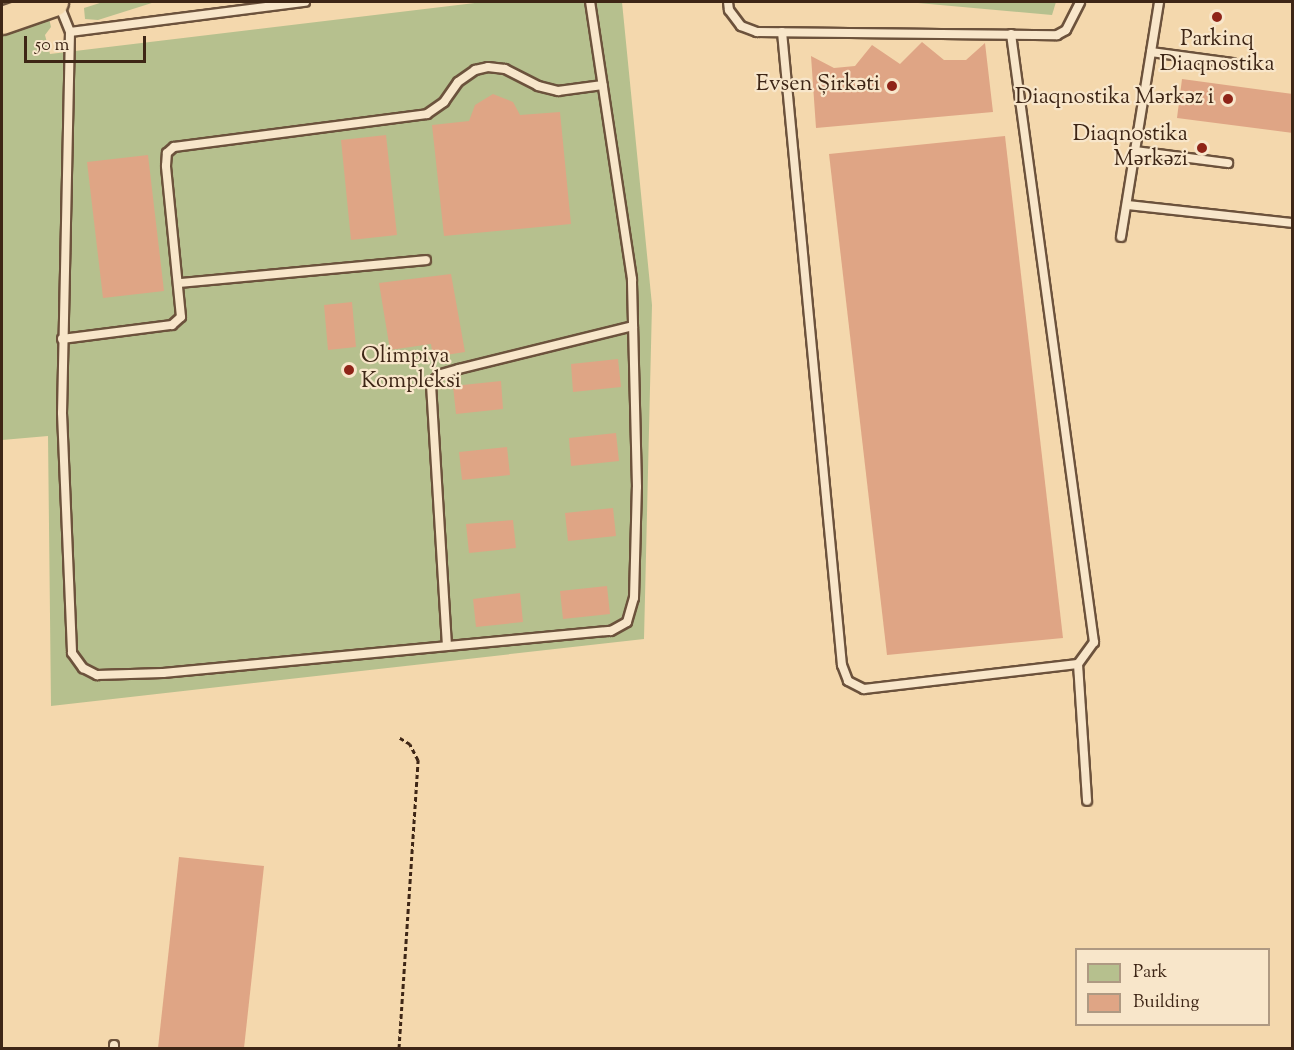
<!DOCTYPE html>
<html>
<head>
<meta charset="utf-8">
<style>
  body { margin:0 }
  #map { position:relative; width:1294px; height:1050px; overflow:hidden; background:#f4d8ad; font-family:"Sorts Mill Goudy",serif }
  div>[style] { position:absolute }
  .green>* { inset:0; background:#b6c08e }
  .building>* { inset:0; background:#dfa585 }
  .path>* { height:3px; margin-top:-1.5px; transform-origin:0; background:repeating-linear-gradient(90deg,#3e2616 0 4.5px,transparent 0 7.5px) }
  .roads { filter:drop-shadow(2px 0 #6c523c) drop-shadow(-2px 0 #6c523c) drop-shadow(0 2px #6c523c) drop-shadow(0 -2px #6c523c) }
  .service>* { height:8px; margin:-4px; padding:0 4px; transform-origin:4px; border-radius:4px; background:#f8e6ca }
  .trunk>* { height:27px; margin:-13.5px; padding:0 13.5px; transform-origin:13.5px; border-radius:13.5px; background:#f4d8ad }
  .dots>* { width:16px; height:16px; translate:-50% -50%; box-sizing:border-box; border:3px solid #f8e6ca; border-radius:50% }
  span { translate:-50% -50%; white-space:nowrap; text-align:center; line-height:1.15; -webkit-text-stroke:4.5px #f8e6ca; paint-order:stroke }
  .poi-label { font-size:22px; color:#3e2616 }
  .right { translate:-100% -50%; text-align:right }
  .left { translate:0 -50%; text-align:left }
  .frame { position:absolute; inset:0; border:3px solid #3e2616; pointer-events:none }
  .legend { position:absolute; left:1075px; top:948px; width:195px; height:78px; box-sizing:border-box; background:#f8e6ca; border:2px solid #ae9982; margin:0; padding:8px 10px; list-style:none; font-size:18px; color:#3e2616 }
  .legend li { display:flex; align-items:center; gap:12px; height:30px }
  .legend b { width:30px; border:2px solid #ae9982 }
  .scale { position:absolute; left:24px; top:36px; width:122px; height:27px; box-sizing:border-box; border:3px solid #3e2616; border-top:0; padding-left:8px; font-size:18px; line-height:21px; white-space:nowrap; color:#3e2616; -webkit-text-stroke:4px #f8e6ca; paint-order:stroke }
</style>
</head>
<body>
<div id="map">
  <div class="green">
    <div style="clip-path:polygon(103px 2px,155px 2px,98px 20px,85px 19px,84px 8px)"></div>
    <div style="clip-path:polygon(483px 2px,622px 2px,652px 305px,644px 639px,51px 706px,48px 436px,2px 440px,2px 35px,49px 18px,51px 27px,45px 35px,50px 54px)"></div>
    <div style="clip-path:polygon(907px 2px,1056px 2px,1052px 15px)"></div>
  </div>
  <div class="building">
    <div style="clip-path:polygon(922px 42px,944px 60px,966px 60px,985px 43px,993px 112px,816px 128px,811px 56px,834px 68px,855px 66px,872px 45px,900px 64px)"></div>
    <div style="clip-path:polygon(1182px 79px,1293px 94px,1293px 133px,1177px 118px)"></div>
    <div style="clip-path:polygon(493px 94px,513px 102px,520px 115px,560px 112px,571px 224px,444px 236px,432px 125px,469px 121px,475px 105px)"></div>
    <div style="clip-path:polygon(386px 135px,397px 235px,351px 240px,341px 140px)"></div>
    <div style="clip-path:polygon(1005px 136px,1063px 638px,887px 655px,829px 154px)"></div>
    <div style="clip-path:polygon(148px 155px,164px 291px,103px 298px,87px 162px)"></div>
    <div style="clip-path:polygon(451px 274px,465px 352px,433px 357px,431px 344px,390px 350px,379px 283px)"></div>
    <div style="clip-path:polygon(352px 302px,356px 347px,328px 350px,324px 305px)"></div>
    <div style="clip-path:polygon(618px 359px,621px 387px,573px 392px,571px 364px)"></div>
    <div style="clip-path:polygon(501px 381px,503px 409px,456px 414px,453px 386px)"></div>
    <div style="clip-path:polygon(616px 433px,619px 461px,571px 466px,569px 438px)"></div>
    <div style="clip-path:polygon(507px 447px,510px 475px,462px 480px,459px 452px)"></div>
    <div style="clip-path:polygon(613px 508px,616px 536px,568px 541px,565px 513px)"></div>
    <div style="clip-path:polygon(513px 520px,516px 548px,469px 553px,466px 524px)"></div>
    <div style="clip-path:polygon(607px 586px,610px 614px,563px 619px,560px 591px)"></div>
    <div style="clip-path:polygon(520px 593px,523px 622px,476px 627px,473px 599px)"></div>
    <div style="clip-path:polygon(179px 857px,264px 866px,244px 1048px,158px 1048px)"></div>
  </div>
  <div class="path">
    <div style="left:399px;top:1048px;width:289px;rotate:-86.2deg"></div>
    <div style="left:418px;top:760px;width:18px;rotate:-117deg"></div>
    <div style="left:410px;top:744px;width:12px;rotate:-149deg"></div>
  </div>
  <div class="roads">
    <div class="service">
      <div style="left:58px;top:2px;width:32px;rotate:68deg"></div>
      <div style="left:70px;top:32px;width:237px;rotate:-7.3deg"></div>
      <div style="left:728px;top:2px;width:8px;rotate:83deg"></div>
      <div style="left:729px;top:10px;width:20px;rotate:53deg"></div>
      <div style="left:741px;top:26px;width:17px;rotate:21deg"></div>
      <div style="left:757px;top:32px;width:300px;rotate:0.6deg"></div>
      <div style="left:1057px;top:35px;width:10px;rotate:-29deg"></div>
      <div style="left:1066px;top:30px;width:31px;rotate:-63deg"></div>
      <div style="left:70px;top:32px;width:381px;rotate:91.2deg"></div>
      <div style="left:62px;top:413px;width:240px;rotate:87.6deg"></div>
      <div style="left:72px;top:653px;width:19px;rotate:54deg"></div>
      <div style="left:83px;top:668px;width:16px;rotate:27deg"></div>
      <div style="left:97px;top:675px;width:66px;rotate:-1.7deg"></div>
      <div style="left:163px;top:673px;width:450px;rotate:-5.4deg"></div>
      <div style="left:611px;top:631px;width:18px;rotate:-29deg"></div>
      <div style="left:627px;top:622px;width:25px;rotate:-74deg"></div>
      <div style="left:634px;top:598px;width:111px;rotate:-88.5deg"></div>
      <div style="left:637px;top:487px;width:208px;rotate:-91.4deg"></div>
      <div style="left:632px;top:279px;width:280px;rotate:-98.6deg"></div>
      <div style="left:782px;top:32px;width:636px;rotate:84.59deg"></div>
      <div style="left:842px;top:665px;width:17px;rotate:69deg"></div>
      <div style="left:848px;top:681px;width:18px;rotate:27deg"></div>
      <div style="left:864px;top:689px;width:215px;rotate:-6.7deg"></div>
      <div style="left:1011px;top:34px;width:614px;rotate:82.23deg"></div>
      <div style="left:1094px;top:642px;width:27px;rotate:126deg"></div>
      <div style="left:1078px;top:664px;width:137px;rotate:86.2deg"></div>
      <div style="left:1151px;top:52px;width:82px;rotate:7.7deg"></div>
      <div style="left:1135px;top:151px;width:94px;rotate:7.4deg"></div>
      <div style="left:1127px;top:205px;width:166px;rotate:6.2deg"></div>
      <div style="left:1121px;top:237px;width:238px;rotate:-80.8deg"></div>
      <div style="left:180px;top:283px;width:247px;rotate:-5.3deg"></div>
      <div style="left:62px;top:339px;width:111px;rotate:-7.3deg"></div>
      <div style="left:172px;top:325px;width:12px;rotate:-42deg"></div>
      <div style="left:181px;top:317px;width:152px;rotate:-95.7deg"></div>
      <div style="left:166px;top:166px;width:13px;rotate:-86deg"></div>
      <div style="left:167px;top:153px;width:9px;rotate:-41deg"></div>
      <div style="left:174px;top:147px;width:255px;rotate:-7.4deg"></div>
      <div style="left:427px;top:114px;width:21px;rotate:-35deg"></div>
      <div style="left:444px;top:102px;width:24px;rotate:-55deg"></div>
      <div style="left:458px;top:82px;width:21px;rotate:-35deg"></div>
      <div style="left:475px;top:70px;width:13px;rotate:-13deg"></div>
      <div style="left:488px;top:67px;width:17px;rotate:7deg"></div>
      <div style="left:505px;top:69px;width:37px;rotate:27deg"></div>
      <div style="left:538px;top:86px;width:21px;rotate:14deg"></div>
      <div style="left:558px;top:91px;width:45px;rotate:-7.6deg"></div>
      <div style="left:447px;top:646px;width:263px;rotate:-93.5deg"></div>
      <div style="left:431px;top:383px;width:13px;rotate:-42deg"></div>
      <div style="left:441px;top:374px;width:19px;rotate:-16deg"></div>
      <div style="left:459px;top:369px;width:179px;rotate:-13.9deg"></div>
      <div style="left:114px;top:1048px;width:3px;rotate:-90deg"></div>
    </div>
    <div class="trunk">
      <div style="left:2px;top:20px;width:55px;rotate:-19.1deg"></div>
    </div>
  </div>
  <div class="dots">
    <div style="left:1217px;top:17px;background:#8f2418"></div>
    <div style="left:892px;top:86px;background:#8f2418"></div>
    <div style="left:1228px;top:99px;background:#8f2418"></div>
    <div style="left:1202px;top:148px;background:#8f2418"></div>
    <div style="left:349px;top:370px;background:#8f2418"></div>
  </div>
  <div class="poi-label">
    <span style="left:1217px;top:53px">Parkinq<br>Diaqnostika</span>
    <span class="right" style="left:880px;top:86px">Evsen Şirkəti</span>
    <span class="right" style="left:1214px;top:99px">Diaqnostika Mərkəz i</span>
    <span class="right" style="left:1188px;top:148px">Diaqnostika<br>Mərkəzi</span>
    <span class="left" style="left:361px;top:370px">Olimpiya<br>Kompleksi</span>
  </div>
  <div class="frame"></div>
  <ul class="legend">
  <li><b style="height:16px;background:#b6c08e"></b>Park</li>
  <li><b style="height:16px;background:#dfa585"></b>Building</li>
  </ul>
  <div class="scale">50 m</div>
</div>
</body>
</html>
